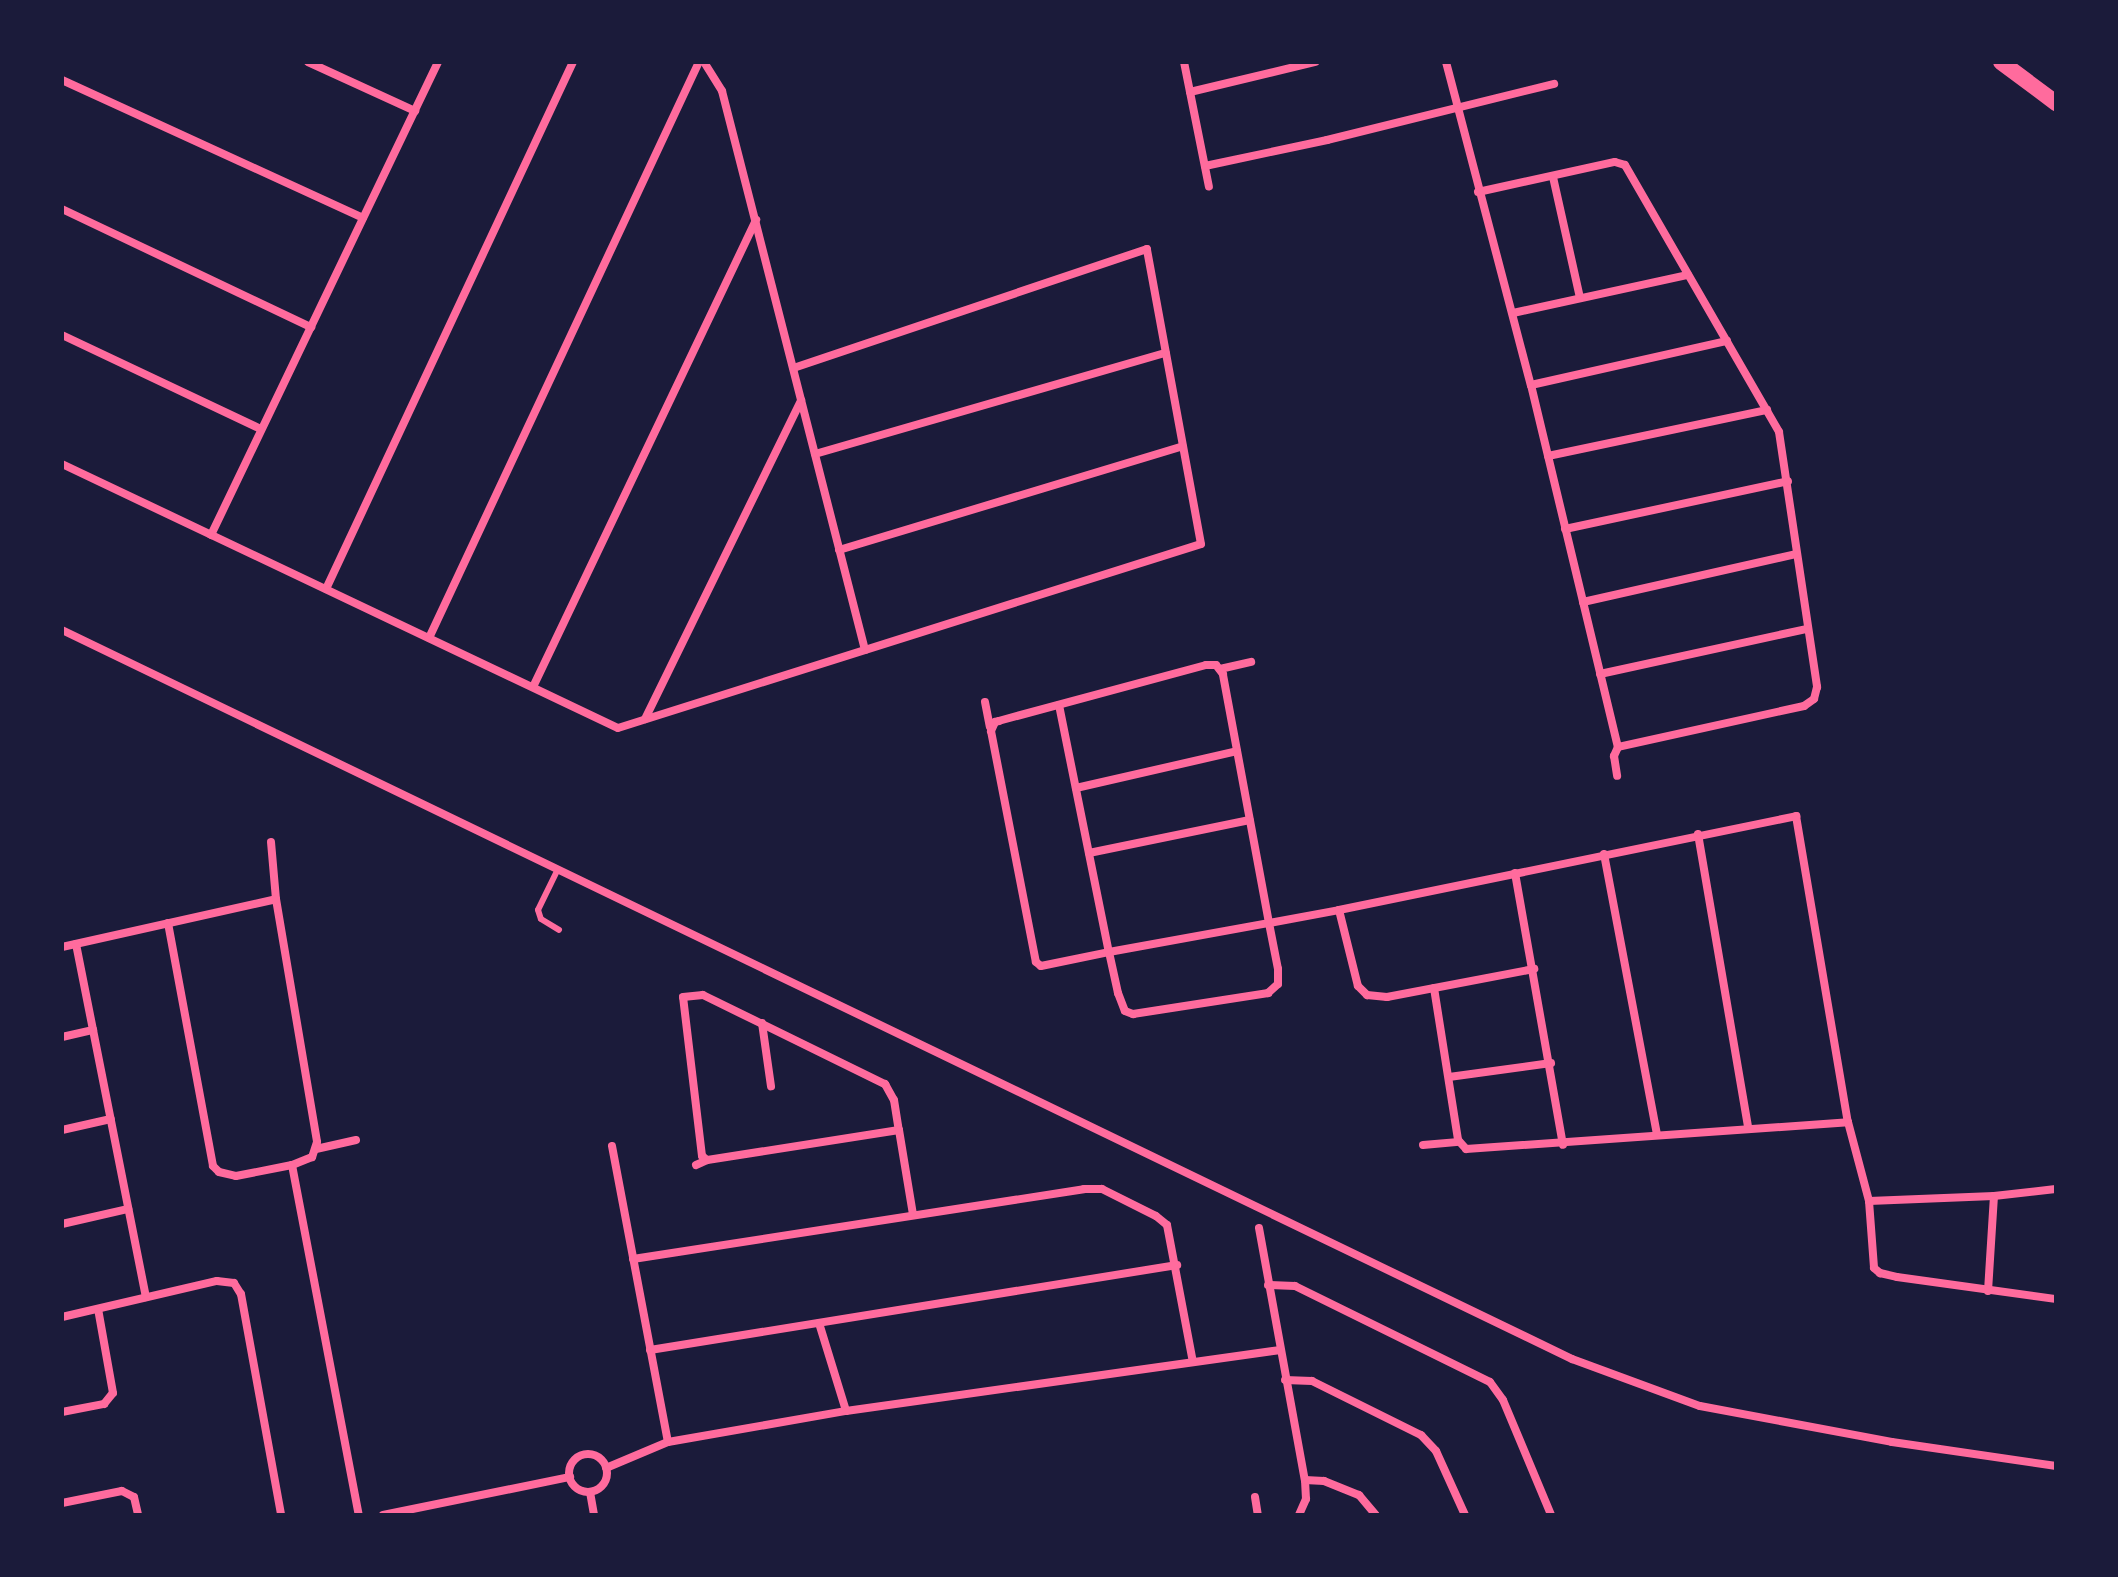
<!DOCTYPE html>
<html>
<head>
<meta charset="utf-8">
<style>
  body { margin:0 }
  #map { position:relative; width:2118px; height:1577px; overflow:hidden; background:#1b1b3a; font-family:"Sofia Sans Condensed",sans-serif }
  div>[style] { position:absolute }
  .service>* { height:6px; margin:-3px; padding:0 3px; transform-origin:3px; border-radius:3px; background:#ff6b9d }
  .minor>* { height:8px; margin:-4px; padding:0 4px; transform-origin:4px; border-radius:4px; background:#ff6b9d }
  .minor>.ring { margin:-4px; padding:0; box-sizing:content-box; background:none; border:8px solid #ff6b9d; border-radius:50% }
  .secondary>* { height:16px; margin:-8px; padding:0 8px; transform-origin:8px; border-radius:8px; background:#ff6b9d }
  span { translate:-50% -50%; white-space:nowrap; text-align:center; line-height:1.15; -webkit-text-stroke:6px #1b1b3a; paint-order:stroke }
  .frame { position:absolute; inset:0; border:64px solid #1b1b3a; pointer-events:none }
</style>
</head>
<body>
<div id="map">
  <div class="service">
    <div style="left:557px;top:871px;width:43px;rotate:116deg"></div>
    <div style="left:538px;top:910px;width:9px;rotate:72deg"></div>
    <div style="left:541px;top:919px;width:21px;rotate:31deg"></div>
  </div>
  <div class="minor">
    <div style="left:308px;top:62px;width:118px;rotate:24.6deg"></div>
    <div style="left:704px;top:62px;width:34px;rotate:58deg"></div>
    <div style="left:722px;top:91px;width:577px;rotate:75.65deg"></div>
    <div style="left:1184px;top:62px;width:127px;rotate:78.7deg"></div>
    <div style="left:1446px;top:62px;width:334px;rotate:75.3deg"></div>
    <div style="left:1531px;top:385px;width:372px;rotate:76.5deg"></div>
    <div style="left:1618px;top:747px;width:10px;rotate:114deg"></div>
    <div style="left:1614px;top:756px;width:20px;rotate:81deg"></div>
    <div style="left:62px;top:80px;width:331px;rotate:24.6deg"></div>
    <div style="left:1190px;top:92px;width:129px;rotate:-13.5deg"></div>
    <div style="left:1205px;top:166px;width:125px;rotate:-12deg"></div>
    <div style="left:1327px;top:140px;width:234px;rotate:-13.9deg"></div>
    <div style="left:1553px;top:177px;width:124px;rotate:77.4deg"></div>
    <div style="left:1478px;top:192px;width:140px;rotate:-12.4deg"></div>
    <div style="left:1615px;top:162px;width:10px;rotate:17deg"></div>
    <div style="left:1625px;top:165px;width:308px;rotate:60deg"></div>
    <div style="left:1779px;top:432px;width:258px;rotate:81.5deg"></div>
    <div style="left:1817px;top:687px;width:12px;rotate:104deg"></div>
    <div style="left:1814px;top:699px;width:12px;rotate:145deg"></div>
    <div style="left:1804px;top:706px;width:190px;rotate:167.6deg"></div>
    <div style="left:62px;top:209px;width:276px;rotate:25.4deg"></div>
    <div style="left:1513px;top:313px;width:179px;rotate:-12.3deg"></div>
    <div style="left:62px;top:335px;width:220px;rotate:25.3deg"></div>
    <div style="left:1531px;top:385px;width:201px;rotate:-12.7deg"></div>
    <div style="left:815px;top:454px;width:365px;rotate:-16.1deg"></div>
    <div style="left:1548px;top:456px;width:224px;rotate:-11.9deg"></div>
    <div style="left:62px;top:464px;width:615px;rotate:25.4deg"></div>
    <div style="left:618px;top:728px;width:611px;rotate:-17.52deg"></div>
    <div style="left:1201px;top:544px;width:300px;rotate:-100.4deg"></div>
    <div style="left:1147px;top:249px;width:373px;rotate:161.4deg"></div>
    <div style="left:1565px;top:529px;width:228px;rotate:-12.1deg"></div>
    <div style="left:211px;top:535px;width:525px;rotate:-64.36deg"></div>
    <div style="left:839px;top:550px;width:359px;rotate:-16.8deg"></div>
    <div style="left:326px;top:589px;width:582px;rotate:-64.89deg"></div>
    <div style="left:1583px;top:602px;width:218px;rotate:-12.7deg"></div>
    <div style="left:62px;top:630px;width:1677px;rotate:25.77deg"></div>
    <div style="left:1572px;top:1359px;width:136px;rotate:20.2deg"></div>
    <div style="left:1700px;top:1406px;width:195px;rotate:10.6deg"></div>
    <div style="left:1892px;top:1442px;width:166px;rotate:8.3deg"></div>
    <div style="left:429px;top:638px;width:636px;rotate:-64.89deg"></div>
    <div style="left:1220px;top:669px;width:32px;rotate:-13deg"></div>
    <div style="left:1600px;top:674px;width:212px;rotate:-12.3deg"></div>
    <div style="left:533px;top:687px;width:518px;rotate:-64.47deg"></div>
    <div style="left:985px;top:702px;width:25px;rotate:79deg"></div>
    <div style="left:1059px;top:705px;width:252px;rotate:78.6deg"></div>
    <div style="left:1109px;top:952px;width:42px;rotate:77.6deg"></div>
    <div style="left:1118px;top:993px;width:19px;rotate:69deg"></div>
    <div style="left:1125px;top:1011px;width:9px;rotate:21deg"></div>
    <div style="left:1133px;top:1014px;width:137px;rotate:-8.8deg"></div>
    <div style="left:1268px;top:993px;width:13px;rotate:-42deg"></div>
    <div style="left:1278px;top:984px;width:15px;rotate:-90deg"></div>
    <div style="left:1278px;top:969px;width:47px;rotate:-101.1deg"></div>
    <div style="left:1269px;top:923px;width:253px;rotate:-100.5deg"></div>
    <div style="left:1223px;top:674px;width:11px;rotate:-128deg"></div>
    <div style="left:1216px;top:665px;width:10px;rotate:180deg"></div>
    <div style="left:1206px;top:665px;width:214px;rotate:164.9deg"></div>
    <div style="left:999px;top:721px;width:4px;rotate:166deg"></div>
    <div style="left:995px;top:722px;width:10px;rotate:114deg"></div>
    <div style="left:991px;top:731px;width:235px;rotate:79deg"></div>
    <div style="left:1036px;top:962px;width:6px;rotate:39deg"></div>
    <div style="left:1041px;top:966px;width:69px;rotate:-11.6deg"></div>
    <div style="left:1109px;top:952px;width:163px;rotate:-10.3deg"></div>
    <div style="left:1269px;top:923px;width:71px;rotate:-10.5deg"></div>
    <div style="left:1339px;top:910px;width:467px;rotate:-11.6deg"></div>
    <div style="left:1796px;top:816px;width:310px;rotate:80.4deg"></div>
    <div style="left:1848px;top:1122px;width:82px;rotate:75.1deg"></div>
    <div style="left:1869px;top:1201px;width:67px;rotate:85.7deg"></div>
    <div style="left:1874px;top:1268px;width:8px;rotate:40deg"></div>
    <div style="left:1880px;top:1273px;width:17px;rotate:13deg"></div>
    <div style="left:1897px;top:1277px;width:161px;rotate:7.9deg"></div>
    <div style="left:645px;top:719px;width:355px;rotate:-63.9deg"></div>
    <div style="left:1076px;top:788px;width:165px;rotate:-12.9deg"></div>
    <div style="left:1698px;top:834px;width:297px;rotate:80.3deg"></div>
    <div style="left:271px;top:842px;width:57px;rotate:85deg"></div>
    <div style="left:276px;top:899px;width:246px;rotate:80.4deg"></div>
    <div style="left:317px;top:1142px;width:16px;rotate:108deg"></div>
    <div style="left:312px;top:1157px;width:22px;rotate:158deg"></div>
    <div style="left:1089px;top:853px;width:164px;rotate:-11.6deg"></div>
    <div style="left:1604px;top:854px;width:286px;rotate:79.3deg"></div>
    <div style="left:1515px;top:873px;width:276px;rotate:80deg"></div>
    <div style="left:1339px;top:910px;width:78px;rotate:76deg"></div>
    <div style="left:1358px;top:986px;width:13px;rotate:45deg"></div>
    <div style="left:1367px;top:995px;width:20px;rotate:6deg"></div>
    <div style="left:1387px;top:997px;width:150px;rotate:-10.8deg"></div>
    <div style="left:168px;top:923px;width:247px;rotate:79.5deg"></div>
    <div style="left:213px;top:1166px;width:8px;rotate:45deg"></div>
    <div style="left:219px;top:1172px;width:17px;rotate:13deg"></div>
    <div style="left:236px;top:1176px;width:57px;rotate:-11.1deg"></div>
    <div style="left:292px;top:1165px;width:356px;rotate:79.2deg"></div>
    <div style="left:76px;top:944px;width:360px;rotate:78.8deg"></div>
    <div style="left:62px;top:947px;width:219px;rotate:-12.6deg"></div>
    <div style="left:1434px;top:988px;width:154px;rotate:81deg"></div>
    <div style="left:1458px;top:1140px;width:12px;rotate:48deg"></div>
    <div style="left:1466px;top:1149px;width:383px;rotate:-4deg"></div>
    <div style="left:762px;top:1023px;width:64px;rotate:81.9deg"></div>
    <div style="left:62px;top:1037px;width:32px;rotate:-13deg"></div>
    <div style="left:1449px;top:1077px;width:103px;rotate:-7.8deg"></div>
    <div style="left:62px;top:1130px;width:50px;rotate:-12.7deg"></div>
    <div style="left:899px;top:1130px;width:194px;rotate:171.1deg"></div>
    <div style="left:707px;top:1160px;width:6px;rotate:-141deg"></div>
    <div style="left:702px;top:1156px;width:160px;rotate:-96.8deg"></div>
    <div style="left:683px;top:997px;width:20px;rotate:-6deg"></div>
    <div style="left:703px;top:995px;width:203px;rotate:26.1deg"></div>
    <div style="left:885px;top:1084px;width:18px;rotate:61deg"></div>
    <div style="left:894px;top:1100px;width:30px;rotate:81deg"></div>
    <div style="left:899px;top:1130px;width:86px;rotate:80.6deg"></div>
    <div style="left:1423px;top:1145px;width:36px;rotate:-5deg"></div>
    <div style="left:612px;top:1146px;width:301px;rotate:79.3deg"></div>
    <div style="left:316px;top:1149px;width:41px;rotate:-12.7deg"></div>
    <div style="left:696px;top:1165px;width:12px;rotate:-24deg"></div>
    <div style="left:1869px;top:1201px;width:125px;rotate:-2.3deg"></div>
    <div style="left:1994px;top:1196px;width:62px;rotate:-6.4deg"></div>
    <div style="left:62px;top:1224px;width:68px;rotate:-12.8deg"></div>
    <div style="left:1259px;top:1228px;width:256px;rotate:79.7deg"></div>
    <div style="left:1305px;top:1480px;width:19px;rotate:87deg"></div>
    <div style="left:1306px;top:1499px;width:17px;rotate:114deg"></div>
    <div style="left:633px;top:1259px;width:456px;rotate:-8.8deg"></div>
    <div style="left:1084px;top:1189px;width:18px"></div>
    <div style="left:1102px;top:1189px;width:60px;rotate:26.6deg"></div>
    <div style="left:1156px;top:1216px;width:14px;rotate:39deg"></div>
    <div style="left:1167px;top:1225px;width:139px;rotate:79.3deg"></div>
    <div style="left:1268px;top:1285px;width:27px;rotate:2deg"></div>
    <div style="left:1295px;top:1286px;width:217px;rotate:26.2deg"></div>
    <div style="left:1490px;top:1382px;width:22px;rotate:54deg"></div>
    <div style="left:1503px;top:1400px;width:125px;rotate:67.3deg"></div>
    <div style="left:1988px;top:1291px;width:95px;rotate:-86.4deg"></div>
    <div style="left:62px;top:1317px;width:159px;rotate:-13.1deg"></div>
    <div style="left:217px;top:1281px;width:17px;rotate:7deg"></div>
    <div style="left:234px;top:1283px;width:13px;rotate:58deg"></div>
    <div style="left:241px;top:1294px;width:225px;rotate:79.7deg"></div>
    <div style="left:819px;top:1323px;width:92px;rotate:72.9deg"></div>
    <div style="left:650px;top:1350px;width:534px;rotate:-9.16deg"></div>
    <div style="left:1285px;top:1380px;width:27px;rotate:2deg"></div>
    <div style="left:1312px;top:1381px;width:122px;rotate:26.4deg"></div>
    <div style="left:1421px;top:1435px;width:22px;rotate:47deg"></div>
    <div style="left:1436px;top:1451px;width:70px;rotate:65.6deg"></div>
    <div style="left:62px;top:1412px;width:43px;rotate:-10.8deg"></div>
    <div style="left:104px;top:1404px;width:14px;rotate:-51deg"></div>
    <div style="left:113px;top:1393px;width:85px;rotate:-100.1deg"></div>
    <div class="ring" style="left:569px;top:1454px;width:30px;height:30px"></div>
    <div style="left:606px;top:1468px;width:67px;rotate:-22.8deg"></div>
    <div style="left:668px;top:1442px;width:181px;rotate:-9.9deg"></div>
    <div style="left:846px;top:1411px;width:437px;rotate:-8deg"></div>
    <div style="left:1305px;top:1480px;width:19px;rotate:3deg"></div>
    <div style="left:1324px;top:1481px;width:38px;rotate:22deg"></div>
    <div style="left:1359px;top:1495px;width:26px;rotate:50deg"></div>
    <div style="left:590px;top:1492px;width:23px;rotate:80deg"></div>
    <div style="left:1255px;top:1497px;width:18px;rotate:81deg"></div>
    <div style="left:62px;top:1503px;width:61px;rotate:-11.3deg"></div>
    <div style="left:122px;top:1491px;width:13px;rotate:27deg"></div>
    <div style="left:134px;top:1497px;width:18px;rotate:77deg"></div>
    <div style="left:383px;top:1515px;width:191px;rotate:-11.5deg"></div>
  </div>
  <div class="secondary">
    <div style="left:2001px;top:62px;width:69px;rotate:36.7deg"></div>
  </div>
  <div class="frame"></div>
</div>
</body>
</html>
